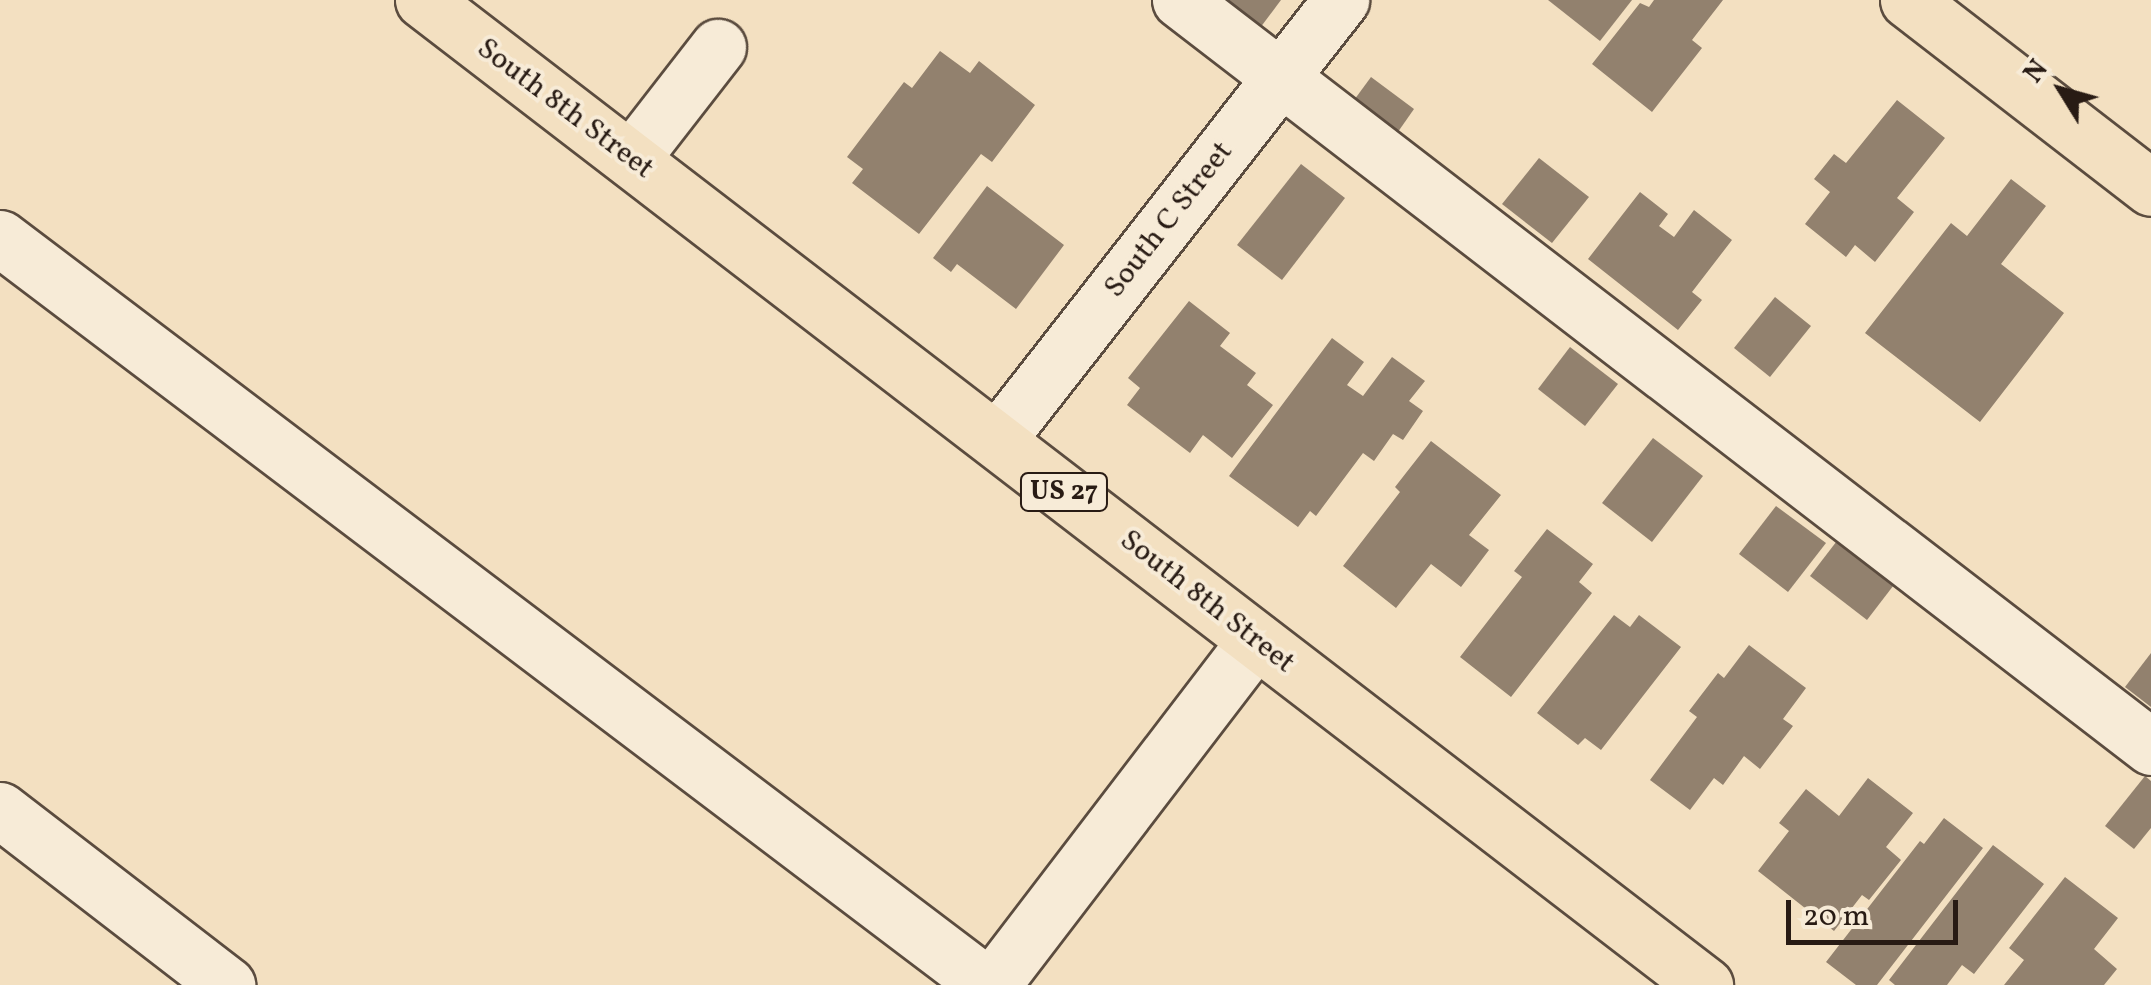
<!DOCTYPE html>
<html>
<head>
<meta charset="utf-8">
<style>
  body { margin:0 }
  #map { position:relative; width:2151px; height:985px; overflow:hidden; background:#f3e0c1; font-family:Vollkorn,serif }
  div>[style] { position:absolute }
  .building>* { inset:0; background:#92816e }
  .roads { filter:drop-shadow(2px 0 #5b4c3f) drop-shadow(-2px 0 #5b4c3f) drop-shadow(0 2px #5b4c3f) drop-shadow(0 -2px #5b4c3f) }
  .minor>* { height:55px; margin:-27.5px; padding:0 27.5px; transform-origin:27.5px; border-radius:27.5px; background:#f7ebd7 }
  .highway>* { height:55px; margin:-27.5px; padding:0 27.5px; transform-origin:27.5px; border-radius:27.5px; background:#f3e0c1 }
  span { translate:-50% -50%; white-space:nowrap; text-align:center; line-height:1.15; -webkit-text-stroke:8px #f7ebd7; paint-order:stroke }
  .shield-label span { padding:2px 8px; background:#f7ebd7; border:2px solid; border-radius:8px; -webkit-text-stroke-width:0 }
  .shield-label { font-size:28px; color:#281b14; font-weight:700 }
  .street-label { font-size:30px; color:#281b14 }
  .north { position:absolute; left:2011px; top:40px; width:100px; height:100px; -webkit-text-stroke:8px #f7ebd7; paint-order:stroke; rotate:307deg; font-size:28px; font-weight:700; line-height:40px; text-align:center; color:#281b14 }
  .north::after { content:''; display:block; margin:auto; width:35px; height:45px; background:#281b14; clip-path:polygon(50% 0,100% 100%,50% 72%,0 100%) }
  .scale { position:absolute; left:1786px; top:900px; width:172px; height:45px; box-sizing:border-box; border:5px solid #281b14; border-top:0; padding-left:12px; font-size:30px; line-height:35px; white-space:nowrap; color:#281b14; -webkit-text-stroke:8px #f7ebd7; paint-order:stroke }
</style>
</head>
<body>
<div id="map">
  <div class="building">
    <div style="clip-path:polygon(1207px 0,1281px 0,1254px 36px)"></div>
    <div style="clip-path:polygon(1548px 0,1632px 0,1600px 41px)"></div>
    <div style="clip-path:polygon(1654px 0,1723px 0,1692px 40px,1702px 48px,1652px 112px,1592px 64px,1640px 3px,1649px 7px)"></div>
    <div style="clip-path:polygon(940px 51px,970px 73px,979px 61px,1035px 105px,992px 162px,981px 154px,919px 234px,852px 183px,863px 169px,847px 157px,904px 82px,912px 88px)"></div>
    <div style="clip-path:polygon(1371px 77px,1414px 109px,1393px 139px,1349px 107px)"></div>
    <div style="clip-path:polygon(1897px 100px,1945px 138px,1897px 198px,1914px 212px,1875px 262px,1855px 245px,1846px 257px,1805px 224px,1830px 192px,1814px 179px,1834px 154px,1846px 163px)"></div>
    <div style="clip-path:polygon(1539px 158px,1589px 197px,1552px 243px,1502px 204px)"></div>
    <div style="clip-path:polygon(1301px 164px,1345px 198px,1282px 280px,1237px 245px)"></div>
    <div style="clip-path:polygon(2011px 179px,2046px 206px,2001px 264px,2064px 313px,1980px 422px,1865px 333px,1951px 223px,1967px 236px)"></div>
    <div style="clip-path:polygon(987px 186px,1064px 245px,1016px 309px,957px 264px,951px 272px,933px 258px)"></div>
    <div style="clip-path:polygon(1640px 192px,1668px 214px,1659px 226px,1674px 237px,1694px 210px,1732px 240px,1692px 292px,1702px 300px,1678px 330px,1588px 259px)"></div>
    <div style="clip-path:polygon(1775px 297px,1811px 326px,1770px 377px,1734px 348px)"></div>
    <div style="clip-path:polygon(1189px 301px,1230px 333px,1220px 346px,1256px 373px,1247px 385px,1273px 405px,1232px 458px,1203px 435px,1190px 453px,1127px 405px,1140px 388px,1128px 378px)"></div>
    <div style="clip-path:polygon(1332px 338px,1364px 362px,1347px 385px,1363px 396px,1392px 357px,1425px 381px,1409px 401px,1423px 411px,1403px 440px,1393px 434px,1374px 461px,1363px 453px,1316px 516px,1310px 511px,1298px 527px,1229px 476px)"></div>
    <div style="clip-path:polygon(1570px 347px,1618px 384px,1585px 426px,1538px 389px)"></div>
    <div style="clip-path:polygon(1653px 438px,1703px 476px,1652px 542px,1602px 503px)"></div>
    <div style="clip-path:polygon(1431px 441px,1501px 495px,1469px 535px,1489px 550px,1461px 587px,1431px 564px,1396px 608px,1343px 566px,1400px 492px,1395px 487px)"></div>
    <div style="clip-path:polygon(1776px 506px,1826px 543px,1788px 592px,1739px 554px)"></div>
    <div style="clip-path:polygon(1547px 529px,1593px 564px,1579px 582px,1592px 593px,1511px 697px,1460px 657px,1522px 577px,1514px 571px)"></div>
    <div style="clip-path:polygon(1843px 533px,1900px 577px,1867px 620px,1810px 576px)"></div>
    <div style="clip-path:polygon(1614px 615px,1630px 627px,1639px 615px,1681px 647px,1601px 750px,1585px 738px,1578px 745px,1537px 713px)"></div>
    <div style="clip-path:polygon(1749px 645px,1806px 688px,1783px 719px,1793px 726px,1760px 769px,1744px 756px,1723px 785px,1714px 778px,1690px 810px,1650px 780px,1697px 717px,1689px 711px,1718px 673px,1724px 678px)"></div>
    <div style="clip-path:polygon(2151px 653px,2151px 707px,2125px 687px)"></div>
    <div style="clip-path:polygon(2145px 776px,2151px 781px,2151px 828px,2134px 849px,2105px 826px)"></div>
    <div style="clip-path:polygon(1868px 778px,1913px 813px,1886px 847px,1901px 860px,1869px 900px,1862px 895px,1834px 931px,1758px 871px,1789px 831px,1779px 823px,1806px 789px,1839px 816px)"></div>
    <div style="clip-path:polygon(1944px 818px,1983px 848px,1877px 985px,1856px 985px,1826px 962px,1920px 841px,1924px 844px)"></div>
    <div style="clip-path:polygon(1993px 845px,2044px 884px,1974px 974px,1962px 965px,1947px 985px,1895px 985px,1889px 980px)"></div>
    <div style="clip-path:polygon(2065px 877px,2118px 918px,2094px 949px,2117px 969px,2104px 985px,2004px 985px,2024px 960px,2009px 948px)"></div>
  </div>
  <div class="roads">
    <div class="minor">
      <div style="left:1180px;top:0;width:1225px;rotate:37.57deg"></div>
      <div style="left:631px;top:159px;width:142px;rotate:-52.2deg"></div>
      <div style="left:0;top:238px;width:1238px;rotate:37.12deg"></div>
      <div style="left:997px;top:440px;width:559px;rotate:-51.98deg"></div>
      <div style="left:0;top:810px;width:287px;rotate:37.6deg"></div>
      <div style="left:992px;top:985px;width:434px;rotate:-52.6deg"></div>
    </div>
    <div class="highway">
      <div style="left:423px;top:0;width:1617px;rotate:37.54deg"></div>
      <div style="left:1908px;top:0;width:307px;rotate:37.7deg"></div>
    </div>
  </div>
  <div class="shield-label">
    <span style="left:1064px;top:492px">US 27</span>
  </div>
  <div class="street-label">
    <span style="left:565px;top:109px;rotate:37deg">South 8th Street</span>
    <span style="left:1169px;top:220px;rotate:-52deg">South C Street</span>
    <span style="left:1207px;top:602px;rotate:38deg">South 8th Street</span>
  </div>
  <div class="north">N</div>
  <div class="scale">20 m</div>
</div>
</body>
</html>
